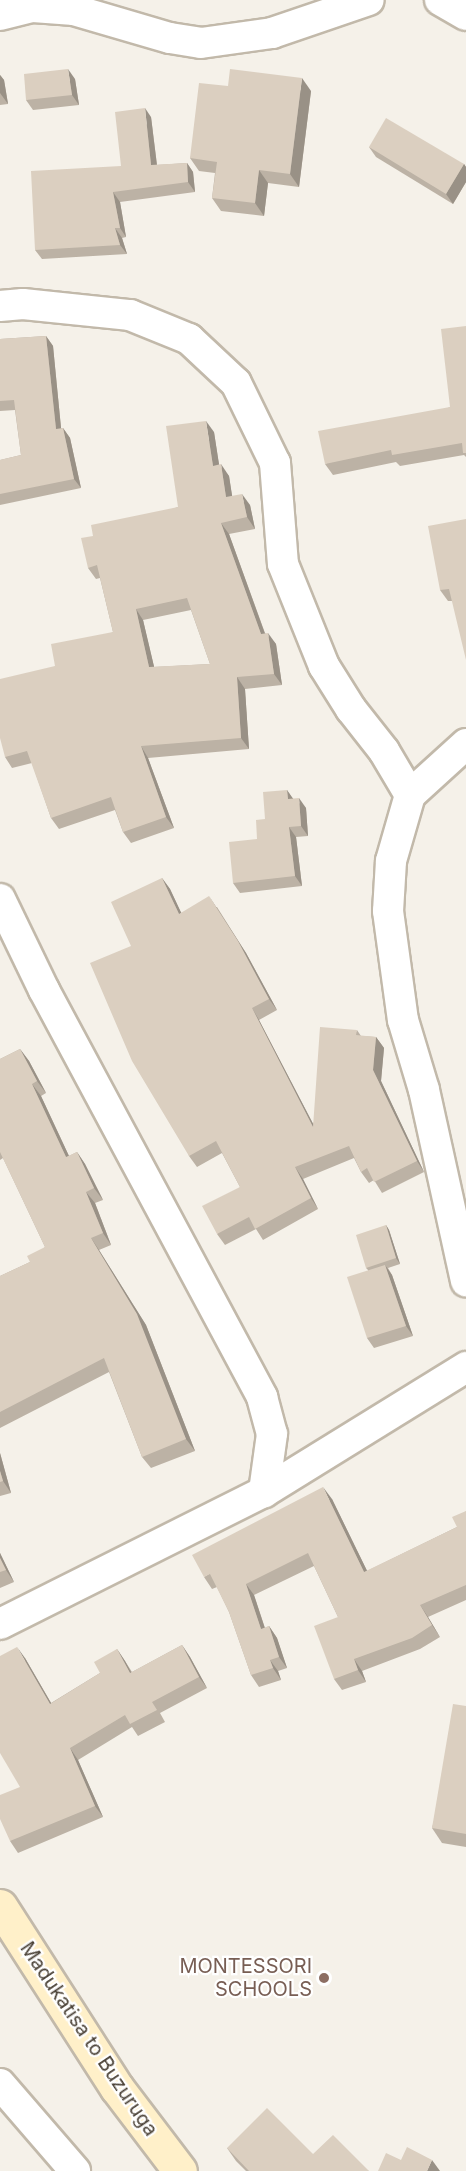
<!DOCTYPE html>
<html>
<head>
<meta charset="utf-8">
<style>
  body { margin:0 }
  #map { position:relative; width:466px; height:2171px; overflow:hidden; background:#f5f1e9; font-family:Inter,sans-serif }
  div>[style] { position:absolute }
  .roads { filter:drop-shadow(2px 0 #c2b9aa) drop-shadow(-2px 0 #c2b9aa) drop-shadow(0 2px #c2b9aa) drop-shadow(0 -2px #c2b9aa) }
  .minor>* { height:30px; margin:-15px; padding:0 15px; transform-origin:15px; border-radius:15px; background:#fff }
  .secondary>* { height:33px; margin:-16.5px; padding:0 16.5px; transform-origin:16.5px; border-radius:16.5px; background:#fff0c9 }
  .wall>* { inset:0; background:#bcb2a5 }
  .shaded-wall>* { inset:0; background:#999186 }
  .building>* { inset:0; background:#dbcfc0 }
  .dots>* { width:16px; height:16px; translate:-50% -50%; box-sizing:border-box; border:3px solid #fff; border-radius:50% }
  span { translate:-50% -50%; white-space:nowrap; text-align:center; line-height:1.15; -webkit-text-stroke:4.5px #fff; paint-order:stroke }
  .education-label { font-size:20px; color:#785e54 }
  .right { translate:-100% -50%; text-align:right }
  .street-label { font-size:20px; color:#4a4136 }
</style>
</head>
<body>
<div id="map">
  <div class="roads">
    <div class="minor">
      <div style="left:440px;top:0;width:30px;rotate:30deg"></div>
      <div style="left:0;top:15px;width:34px;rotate:-14deg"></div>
      <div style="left:33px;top:7px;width:41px;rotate:4.2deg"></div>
      <div style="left:74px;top:10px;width:100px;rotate:16.3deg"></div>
      <div style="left:170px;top:38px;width:31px;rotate:9deg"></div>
      <div style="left:201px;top:43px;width:72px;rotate:-8deg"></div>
      <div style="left:272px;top:33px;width:102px;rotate:-18.8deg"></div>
      <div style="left:0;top:306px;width:23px;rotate:-5deg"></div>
      <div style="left:23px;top:304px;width:108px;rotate:5.9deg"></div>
      <div style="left:130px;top:315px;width:64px;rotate:22.1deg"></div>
      <div style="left:189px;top:339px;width:64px;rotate:43.1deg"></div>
      <div style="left:236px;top:383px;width:89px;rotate:64deg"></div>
      <div style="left:275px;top:463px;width:101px;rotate:85.5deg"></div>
      <div style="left:283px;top:564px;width:110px;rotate:68.1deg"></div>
      <div style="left:324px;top:666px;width:51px;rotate:57.9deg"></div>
      <div style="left:351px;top:709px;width:53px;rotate:51.8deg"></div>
      <div style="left:384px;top:751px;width:51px;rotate:59.4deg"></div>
      <div style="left:466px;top:744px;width:76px;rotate:137.7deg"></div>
      <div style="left:410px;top:795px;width:69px;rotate:106.1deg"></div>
      <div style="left:391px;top:861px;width:50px;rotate:93.4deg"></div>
      <div style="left:388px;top:911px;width:110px;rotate:82.2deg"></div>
      <div style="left:403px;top:1020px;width:73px;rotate:73.3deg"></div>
      <div style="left:424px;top:1090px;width:196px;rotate:77.6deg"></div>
      <div style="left:0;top:899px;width:101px;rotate:64.2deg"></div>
      <div style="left:44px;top:990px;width:462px;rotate:61.8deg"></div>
      <div style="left:262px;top:1397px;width:38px;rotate:75deg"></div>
      <div style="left:272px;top:1434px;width:59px;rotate:97.9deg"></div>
      <div style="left:0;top:1624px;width:295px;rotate:-26.6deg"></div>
      <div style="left:264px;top:1492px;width:238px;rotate:-31.7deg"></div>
      <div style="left:0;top:2084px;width:115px;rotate:49.2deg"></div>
    </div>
    <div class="secondary">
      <div style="left:0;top:1906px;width:216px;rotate:57.3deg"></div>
      <div style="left:117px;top:2088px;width:104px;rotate:52.8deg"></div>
    </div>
  </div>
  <div class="wall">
    <div style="clip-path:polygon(0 75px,4px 80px,8px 104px,0 105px)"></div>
    <div style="clip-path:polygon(75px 79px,79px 105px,33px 110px,26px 100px)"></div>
    <div style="clip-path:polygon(228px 86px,311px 91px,299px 187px,268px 183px,264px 216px,221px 211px,212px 198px,215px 173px,199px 171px,190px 158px)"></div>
    <div style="clip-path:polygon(151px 117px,157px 165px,187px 163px,193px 172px,195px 192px,120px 202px,126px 237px,122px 238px,127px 254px,42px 259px,35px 250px,121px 166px)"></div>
    <div style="clip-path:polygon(369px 147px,464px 164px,466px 167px,466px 182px,453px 204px,376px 157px)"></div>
    <div style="clip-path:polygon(466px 326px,466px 457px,464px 455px,400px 466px,396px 462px,333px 475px,325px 464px,450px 407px)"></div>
    <div style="clip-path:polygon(46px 336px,53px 346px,61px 428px,63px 428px,70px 438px,81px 488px,0 505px,0 460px,21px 455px,15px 410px,0 411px,0 339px)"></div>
    <div style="clip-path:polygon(evenodd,214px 432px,219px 465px,229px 476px,232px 496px,250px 505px,255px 529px,229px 534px,265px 633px,276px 644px,282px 685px,245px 689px,249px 749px,148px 758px,174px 828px,131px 843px,123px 832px,115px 810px,59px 829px,51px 818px,32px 763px,12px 768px,5px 757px,55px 666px,113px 632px,100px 578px,96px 579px,88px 568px,93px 536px,178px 507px,214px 432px,191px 610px,210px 664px,154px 667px,143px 620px,191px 610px)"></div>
    <div style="clip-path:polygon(466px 519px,452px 601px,448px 601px,440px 590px)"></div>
    <div style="clip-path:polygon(287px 790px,292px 798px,306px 808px,308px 836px,296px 837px,302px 886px,240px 893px,233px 883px,257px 839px,265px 819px)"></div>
    <div style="clip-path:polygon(162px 878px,170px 889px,181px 913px,217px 907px,246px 953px,277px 1010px,259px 1020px,313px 1124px,357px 1030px,361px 1036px,376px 1037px,384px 1048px,381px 1081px,424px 1172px,382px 1193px,374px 1180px,369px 1183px,361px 1172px,354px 1158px,303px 1179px,318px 1209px,263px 1240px,256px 1229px,225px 1245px,217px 1234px,240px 1187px,222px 1153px,197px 1167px,189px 1156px,131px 946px)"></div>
    <div style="clip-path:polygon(20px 1049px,29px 1061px,46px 1093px,41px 1096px,69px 1156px,77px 1152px,85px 1164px,103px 1200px,95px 1203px,111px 1245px,99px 1250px,146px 1325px,195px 1451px,151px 1468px,142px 1457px,109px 1372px,0 1428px,0 1276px,30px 1262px,45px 1247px,3px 1158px,0 1160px,0 1059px)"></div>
    <div style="clip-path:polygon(386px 1225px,389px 1230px,400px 1264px,388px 1268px,392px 1275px,413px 1336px,374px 1348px,367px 1338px,368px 1270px,366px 1268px)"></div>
    <div style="clip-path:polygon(0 1453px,11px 1493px,0 1496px)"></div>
    <div style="clip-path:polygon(332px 1499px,367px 1571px,457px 1527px,466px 1511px,466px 1600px,428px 1617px,440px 1637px,420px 1649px,362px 1671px,366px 1682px,342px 1690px,334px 1679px,338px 1617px,314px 1566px,254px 1595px,265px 1628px,269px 1626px,277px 1638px,287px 1668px,278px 1671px,281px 1680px,259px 1687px,251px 1675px,229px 1612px,217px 1587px,212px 1589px,204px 1577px)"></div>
    <div style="clip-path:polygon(0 1553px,14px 1582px,0 1588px)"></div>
    <div style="clip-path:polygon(182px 1645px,190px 1657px,207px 1688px,160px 1713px,165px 1722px,138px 1736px,132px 1727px,78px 1760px,103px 1817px,18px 1853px,10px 1841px,20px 1787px,25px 1658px,51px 1703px,100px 1673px,117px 1649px,125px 1661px,132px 1672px)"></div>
    <div style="clip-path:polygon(466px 1706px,466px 1847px,442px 1843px,432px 1828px)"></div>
    <div style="clip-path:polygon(227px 2148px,313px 2154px,369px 2171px,246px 2171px,236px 2161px)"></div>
  </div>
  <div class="shaded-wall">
    <div style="clip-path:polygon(68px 69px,75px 79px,79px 105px,72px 95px)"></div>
    <div style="clip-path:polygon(0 75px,4px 80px,8px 104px,0 93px)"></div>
    <div style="clip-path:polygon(302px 78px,311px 91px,299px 187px,290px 174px)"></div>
    <div style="clip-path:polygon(145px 108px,151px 117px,158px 174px,151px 165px)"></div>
    <div style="clip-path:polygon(187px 163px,193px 172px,195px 192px,188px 182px)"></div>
    <div style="clip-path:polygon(464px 164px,466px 167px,466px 182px,453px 204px,446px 194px)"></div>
    <div style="clip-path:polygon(259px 170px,268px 183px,264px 216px,255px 203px)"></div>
    <div style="clip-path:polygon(113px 192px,120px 202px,126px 237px,120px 228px)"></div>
    <div style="clip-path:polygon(115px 228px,122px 238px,127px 254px,120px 245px)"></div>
    <div style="clip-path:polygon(46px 336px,53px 346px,62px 438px,56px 429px)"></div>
    <div style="clip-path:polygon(206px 421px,214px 432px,221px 477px,213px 466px)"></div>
    <div style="clip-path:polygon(63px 428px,70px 438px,81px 488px,74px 479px)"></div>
    <div style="clip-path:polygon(221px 464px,229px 476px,234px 508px,226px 497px)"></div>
    <div style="clip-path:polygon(242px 494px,250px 505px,255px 529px,247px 517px)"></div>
    <div style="clip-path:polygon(221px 523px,229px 534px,269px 645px,261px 634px)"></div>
    <div style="clip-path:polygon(136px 609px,143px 620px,157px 679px,149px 667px)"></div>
    <div style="clip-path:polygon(268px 633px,276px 644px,282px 685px,274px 674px)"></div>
    <div style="clip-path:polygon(237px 677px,245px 689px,249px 749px,241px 738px)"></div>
    <div style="clip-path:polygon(141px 746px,148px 758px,174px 828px,166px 817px)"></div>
    <div style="clip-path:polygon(287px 790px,294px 800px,288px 799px)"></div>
    <div style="clip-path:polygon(299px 798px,306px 808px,308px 836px,301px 826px)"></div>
    <div style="clip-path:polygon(289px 827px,296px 837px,302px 886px,295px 876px)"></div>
    <div style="clip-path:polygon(162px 878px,170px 889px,187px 925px,179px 914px)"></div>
    <div style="clip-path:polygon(209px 896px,246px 953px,277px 1010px,269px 999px)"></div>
    <div style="clip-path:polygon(252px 1008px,259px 1020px,321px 1139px,313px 1127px)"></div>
    <div style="clip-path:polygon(376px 1037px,384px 1048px,381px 1081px,424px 1172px,417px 1161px,373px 1070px)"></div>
    <div style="clip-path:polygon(20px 1049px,29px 1061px,46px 1093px,37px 1081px)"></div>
    <div style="clip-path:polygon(32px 1084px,41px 1096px,75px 1169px,66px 1157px)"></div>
    <div style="clip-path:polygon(77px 1152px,85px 1164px,103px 1200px,94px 1188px)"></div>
    <div style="clip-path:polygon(295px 1167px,303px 1179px,318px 1209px,311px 1198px)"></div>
    <div style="clip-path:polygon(86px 1192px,95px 1203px,111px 1245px,103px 1233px)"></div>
    <div style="clip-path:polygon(386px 1225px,389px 1230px,400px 1264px,396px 1258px)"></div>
    <div style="clip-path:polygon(91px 1238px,99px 1250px,146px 1325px,195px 1451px,186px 1439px)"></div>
    <div style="clip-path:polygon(385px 1265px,392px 1275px,413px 1336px,406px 1326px)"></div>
    <div style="clip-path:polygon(0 1453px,11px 1493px,3px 1481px,0 1471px)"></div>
    <div style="clip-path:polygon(323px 1487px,332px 1499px,373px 1583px,364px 1572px)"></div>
    <div style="clip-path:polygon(0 1553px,14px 1582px,6px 1570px,0 1558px)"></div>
    <div style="clip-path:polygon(246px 1584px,254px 1595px,269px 1641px,261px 1629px)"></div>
    <div style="clip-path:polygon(420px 1605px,428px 1617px,440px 1637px,432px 1625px)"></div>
    <div style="clip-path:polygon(269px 1626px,277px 1638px,287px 1668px,279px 1657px)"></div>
    <div style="clip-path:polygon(182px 1645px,190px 1657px,207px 1688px,199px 1677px)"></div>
    <div style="clip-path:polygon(17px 1647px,25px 1658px,58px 1715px,50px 1704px)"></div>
    <div style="clip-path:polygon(117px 1649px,125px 1661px,138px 1685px,130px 1673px)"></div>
    <div style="clip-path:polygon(354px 1659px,362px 1671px,366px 1682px,358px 1670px)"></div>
    <div style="clip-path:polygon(270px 1660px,278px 1671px,281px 1680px,273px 1668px)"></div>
    <div style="clip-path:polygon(70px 1748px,78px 1760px,103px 1817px,95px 1806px)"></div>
    <div style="clip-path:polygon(432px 2160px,440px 2171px,427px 2171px)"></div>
  </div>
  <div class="building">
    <div style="clip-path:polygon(68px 69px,72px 95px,26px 100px,24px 74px)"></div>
    <div style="clip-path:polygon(230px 69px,302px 78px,290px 174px,259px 170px,255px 203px,212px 198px,217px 162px,190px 158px,199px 83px,228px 86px)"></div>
    <div style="clip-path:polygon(145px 108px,151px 165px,187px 163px,188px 182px,113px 192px,120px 228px,115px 228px,120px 245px,35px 250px,31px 171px,121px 166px,115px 112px)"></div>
    <div style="clip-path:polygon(386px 118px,464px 164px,446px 194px,369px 147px)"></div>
    <div style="clip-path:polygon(466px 326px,466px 453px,463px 453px,462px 443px,392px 455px,391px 450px,325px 464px,318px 431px,450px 407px,441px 329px)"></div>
    <div style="clip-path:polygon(46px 336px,56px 429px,63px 428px,74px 479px,0 494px,0 460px,21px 455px,14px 400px,0 401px,0 339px)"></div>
    <div style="clip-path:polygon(evenodd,206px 421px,213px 466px,221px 464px,226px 497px,242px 494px,247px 517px,221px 523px,261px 634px,268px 633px,274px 674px,237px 677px,241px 738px,141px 746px,166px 817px,123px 832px,111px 797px,51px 818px,27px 751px,5px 757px,0 738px,0 679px,55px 666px,51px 644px,113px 632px,97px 565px,88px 568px,81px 538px,93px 536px,91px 525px,178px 507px,166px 426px,206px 421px,187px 598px,210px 664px,149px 667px,136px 609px,187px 598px)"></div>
    <div style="clip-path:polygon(466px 519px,466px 660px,449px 589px,440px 590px,428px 526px)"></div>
    <div style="clip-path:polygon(287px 790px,288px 799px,299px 798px,301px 826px,289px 827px,295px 876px,233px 883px,229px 842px,257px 839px,256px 820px,265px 819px,263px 792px)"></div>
    <div style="clip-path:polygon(162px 878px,179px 914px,209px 896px,238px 941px,269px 999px,252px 1008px,313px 1127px,320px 1027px,357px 1030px,356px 1035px,376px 1037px,373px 1070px,417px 1161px,374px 1182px,367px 1168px,361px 1172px,349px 1146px,295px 1167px,311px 1198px,255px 1229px,249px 1217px,217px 1234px,202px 1206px,240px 1187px,216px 1141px,189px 1156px,132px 1061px,90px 963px,131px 946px,111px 902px)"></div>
    <div style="clip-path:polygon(20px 1049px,37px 1081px,32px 1084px,66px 1157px,77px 1152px,94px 1188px,86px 1192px,103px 1233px,91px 1238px,137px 1314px,186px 1439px,142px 1457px,104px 1358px,0 1412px,0 1276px,30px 1262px,27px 1256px,45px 1247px,0 1152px,0 1059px)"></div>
    <div style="clip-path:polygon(386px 1225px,396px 1258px,366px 1268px,356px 1235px)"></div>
    <div style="clip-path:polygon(385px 1265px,406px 1326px,367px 1338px,347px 1277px)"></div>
    <div style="clip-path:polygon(0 1471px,3px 1481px,0 1482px)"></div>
    <div style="clip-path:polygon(323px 1487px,364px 1572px,457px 1527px,452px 1517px,466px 1511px,466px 1585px,420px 1605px,432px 1625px,412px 1638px,354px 1659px,358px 1670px,334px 1679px,314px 1626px,338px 1617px,308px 1553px,246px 1584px,261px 1629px,269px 1626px,279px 1657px,270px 1660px,273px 1668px,251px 1675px,229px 1612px,210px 1574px,204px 1577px,192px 1555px)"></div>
    <div style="clip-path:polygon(0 1558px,6px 1570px,0 1572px)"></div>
    <div style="clip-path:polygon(182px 1645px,199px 1677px,152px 1702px,157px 1710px,130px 1724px,125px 1715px,70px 1748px,95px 1806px,10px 1841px,0 1819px,0 1795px,20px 1787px,0 1753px,0 1656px,17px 1647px,50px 1704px,100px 1673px,94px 1662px,117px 1649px,130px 1673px)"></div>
    <div style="clip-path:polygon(453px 1704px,466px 1706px,466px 1834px,432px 1828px)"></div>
    <div style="clip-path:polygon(267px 2108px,313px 2154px,333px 2135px,369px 2171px,249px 2171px,227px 2148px)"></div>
    <div style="clip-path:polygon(407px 2147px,432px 2160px,427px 2171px,378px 2171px,386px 2153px,401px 2160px)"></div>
  </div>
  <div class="dots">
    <div style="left:324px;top:1978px;background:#8d6e63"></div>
  </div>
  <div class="education-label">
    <span class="right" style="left:312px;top:1978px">MONTESSORI<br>SCHOOLS</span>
  </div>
  <div class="street-label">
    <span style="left:89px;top:2039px;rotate:56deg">Madukatisa to Buzuruga</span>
  </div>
</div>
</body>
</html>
